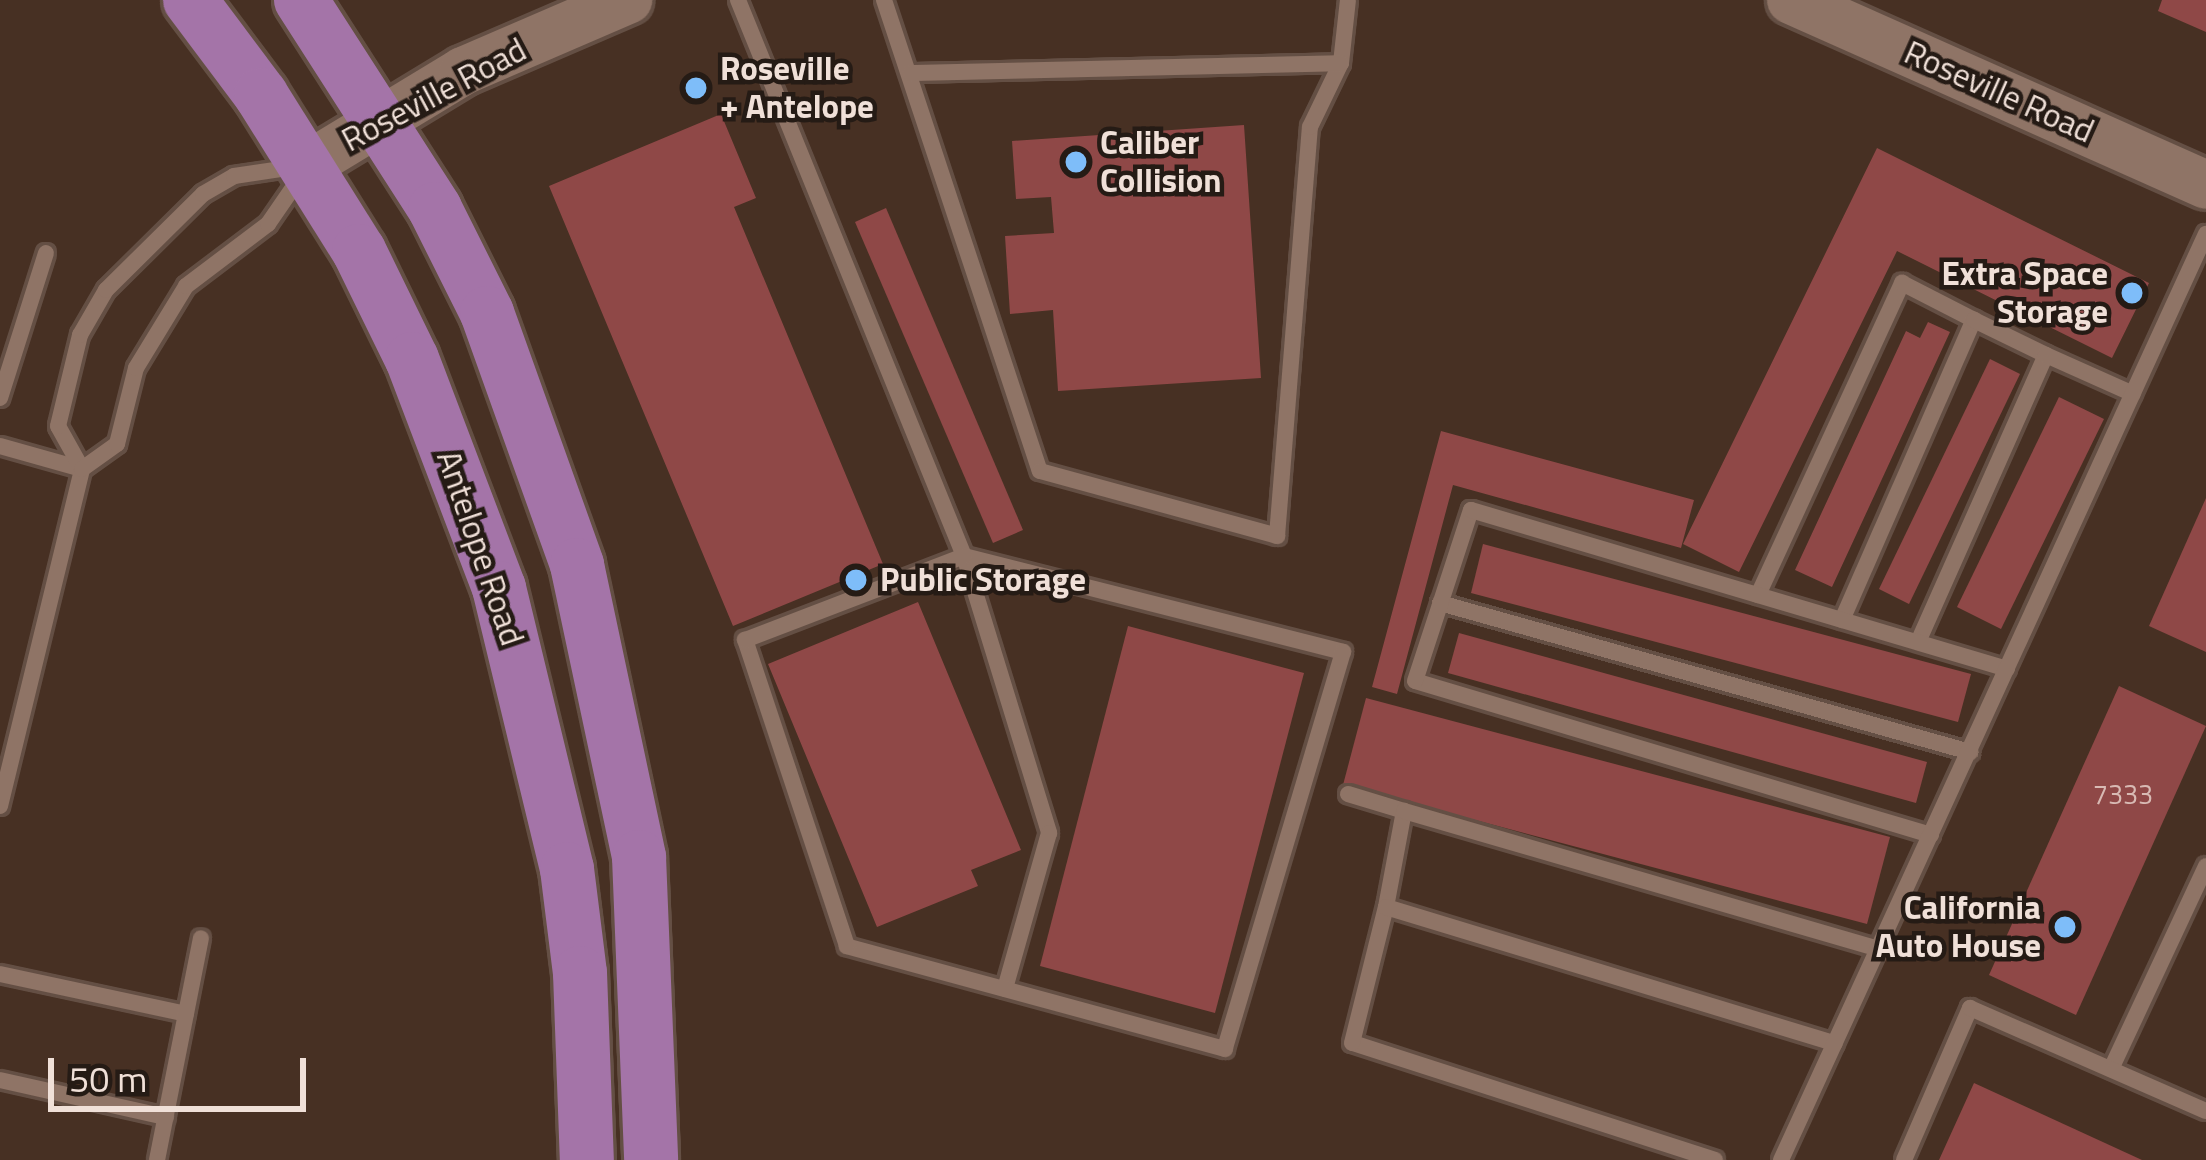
<!DOCTYPE html>
<html>
<head>
<meta charset="utf-8">
<style>
  body { margin:0 }
  #map { position:relative; width:2206px; height:1160px; overflow:hidden; background:#473023; font-family:"Titillium Web",sans-serif }
  div>[style] { position:absolute }
  .building>* { inset:0; background:#8f4847 }
  .roads { filter:drop-shadow(3px 0 #644f44) drop-shadow(-3px 0 #644f44) drop-shadow(0 3px #644f44) drop-shadow(0 -3px #644f44) }
  .lane>* { height:16px; margin:-8px; padding:0 8px; transform-origin:8px; border-radius:8px; background:#8f7466 }
  .secondary>* { height:48px; margin:-24px; padding:0 24px; transform-origin:24px; border-radius:24px; background:#8f7466 }
  .primary>* { height:54px; margin:-27px; padding:0 27px; transform-origin:27px; border-radius:27px; background:#a474a8 }
  .dots>* { width:33px; height:33px; translate:-50% -50%; box-sizing:border-box; border:6px solid #251b15; border-radius:50% }
  span { translate:-50% -50%; white-space:nowrap; text-align:center; line-height:1.15; -webkit-text-stroke:9px #251b15; paint-order:stroke }
  .number-label { font-size:27px; color:#d8bab4 }
  .number-label span { -webkit-text-stroke-width:0 }
  .poi-label { font-size:33px; color:#f0e0d8; font-weight:700 }
  .left { translate:0 -50%; text-align:left }
  .right { translate:-100% -50%; text-align:right }
  .street-label { font-size:33px; color:#f0e0d8 }
  .scale { position:absolute; left:48px; top:1058px; width:258px; height:54px; box-sizing:border-box; border:6px solid #f0e0d8; border-top:0; padding-left:15px; font-size:36px; line-height:42px; white-space:nowrap; color:#f0e0d8; -webkit-text-stroke:9px #251b15; paint-order:stroke }
</style>
</head>
<body>
<div id="map">
  <div class="building">
    <div style="clip-path:polygon(2162px 0,2206px 0,2206px 32px,2158px 11px)"></div>
    <div style="clip-path:polygon(721px 114px,756px 198px,734px 207px,883px 564px,733px 626px,549px 186px)"></div>
    <div style="clip-path:polygon(1244px 125px,1261px 378px,1058px 391px,1053px 310px,1010px 314px,1005px 236px,1054px 233px,1051px 197px,1016px 199px,1012px 141px)"></div>
    <div style="clip-path:polygon(1877px 148px,2149px 283px,2112px 358px,1897px 251px,1739px 572px,1683px 544px)"></div>
    <div style="clip-path:polygon(886px 208px,1023px 530px,993px 543px,855px 222px)"></div>
    <div style="clip-path:polygon(1928px 322px,1950px 332px,1832px 587px,1795px 570px,1906px 331px,1920px 338px)"></div>
    <div style="clip-path:polygon(1990px 359px,2020px 374px,1909px 604px,1879px 589px)"></div>
    <div style="clip-path:polygon(2059px 397px,2104px 419px,2001px 629px,1957px 607px)"></div>
    <div style="clip-path:polygon(1441px 431px,1694px 500px,1681px 548px,1453px 485px,1397px 694px,1372px 687px)"></div>
    <div style="clip-path:polygon(2206px 498px,2206px 652px,2149px 626px)"></div>
    <div style="clip-path:polygon(1483px 544px,1971px 674px,1958px 722px,1471px 593px)"></div>
    <div style="clip-path:polygon(918px 602px,1021px 850px,971px 870px,978px 886px,877px 927px,768px 664px)"></div>
    <div style="clip-path:polygon(1128px 626px,1304px 673px,1215px 1013px,1040px 966px)"></div>
    <div style="clip-path:polygon(1459px 633px,1927px 762px,1916px 803px,1448px 673px)"></div>
    <div style="clip-path:polygon(2119px 686px,2206px 726px,2076px 1015px,1989px 975px)"></div>
    <div style="clip-path:polygon(1366px 698px,1890px 837px,1867px 924px,1343px 785px)"></div>
    <div style="clip-path:polygon(1974px 1083px,2142px 1160px,1939px 1160px)"></div>
  </div>
  <div class="roads">
    <div class="lane">
      <div style="left:738px;top:0;width:600px;rotate:67.88deg"></div>
      <div style="left:964px;top:556px;width:290px;rotate:72.9deg"></div>
      <div style="left:1049px;top:833px;width:162px;rotate:105.8deg"></div>
      <div style="left:884px;top:0;width:496px;rotate:71.7deg"></div>
      <div style="left:1040px;top:471px;width:246px;rotate:15.3deg"></div>
      <div style="left:1277px;top:536px;width:410px;rotate:-85.4deg"></div>
      <div style="left:1310px;top:127px;width:71px;rotate:-64.2deg"></div>
      <div style="left:1341px;top:63px;width:63px;rotate:-83.7deg"></div>
      <div style="left:911px;top:73px;width:430px;rotate:-1.3deg"></div>
      <div style="left:0;top:398px;width:152px;rotate:-72.4deg"></div>
      <div style="left:0;top:446px;width:85px;rotate:15.7deg"></div>
      <div style="left:82px;top:469px;width:49px;rotate:-119.2deg"></div>
      <div style="left:58px;top:426px;width:94px;rotate:-76.4deg"></div>
      <div style="left:80px;top:335px;width:52px;rotate:-60deg"></div>
      <div style="left:106px;top:290px;width:136px;rotate:-44.7deg"></div>
      <div style="left:203px;top:194px;width:36px;rotate:-30deg"></div>
      <div style="left:234px;top:176px;width:62px;rotate:-8.4deg"></div>
      <div style="left:964px;top:556px;width:391px;rotate:14.2deg"></div>
      <div style="left:1343px;top:652px;width:414px;rotate:106.6deg"></div>
      <div style="left:1225px;top:1049px;width:392px;rotate:-164.8deg"></div>
      <div style="left:847px;top:946px;width:323px;rotate:-108.4deg"></div>
      <div style="left:745px;top:640px;width:235px;rotate:-21deg"></div>
      <div style="left:1758px;top:595px;width:344px;rotate:-65.2deg"></div>
      <div style="left:1902px;top:283px;width:81px;rotate:27.2deg"></div>
      <div style="left:1440px;top:603px;width:551px;rotate:15.7deg"></div>
      <div style="left:1842px;top:620px;width:328px;rotate:-66.3deg"></div>
      <div style="left:1974px;top:320px;width:80px;rotate:25.9deg"></div>
      <div style="left:1918px;top:642px;width:314px;rotate:-66deg"></div>
      <div style="left:2046px;top:355px;width:95px;rotate:24.1deg"></div>
      <div style="left:1348px;top:794px;width:59px;rotate:16.9deg"></div>
      <div style="left:0;top:806px;width:347px;rotate:-76.3deg"></div>
      <div style="left:82px;top:469px;width:43px;rotate:-35.5deg"></div>
      <div style="left:117px;top:444px;width:78px;rotate:-76deg"></div>
      <div style="left:136px;top:368px;width:96px;rotate:-58.6deg"></div>
      <div style="left:186px;top:286px;width:103px;rotate:-37.1deg"></div>
      <div style="left:268px;top:224px;width:58px;rotate:-55.5deg"></div>
      <div style="left:1931px;top:835px;width:538px;rotate:-163.38deg"></div>
      <div style="left:1415px;top:681px;width:180px;rotate:-71.9deg"></div>
      <div style="left:1471px;top:510px;width:559px;rotate:16.52deg"></div>
      <div style="left:1386px;top:907px;width:98px;rotate:-79.4deg"></div>
      <div style="left:1404px;top:811px;width:494px;rotate:16.2deg"></div>
      <div style="left:0;top:974px;width:190px;rotate:12.1deg"></div>
      <div style="left:2111px;top:1069px;width:224px;rotate:-64.9deg"></div>
      <div style="left:0;top:1080px;width:170px;rotate:12.6deg"></div>
      <div style="left:157px;top:1160px;width:226px;rotate:-78.8deg"></div>
      <div style="left:1715px;top:1160px;width:381px;rotate:-162.1deg"></div>
      <div style="left:1352px;top:1043px;width:140px;rotate:-76deg"></div>
      <div style="left:1386px;top:907px;width:469px;rotate:16.9deg"></div>
      <div style="left:1781px;top:1160px;width:1019px;rotate:-65.35deg"></div>
      <div style="left:1904px;top:1160px;width:166px;rotate:-66.5deg"></div>
      <div style="left:1970px;top:1008px;width:257px;rotate:23.6deg"></div>
    </div>
    <div class="secondary">
      <div style="left:1791px;top:0;width:454px;rotate:24deg"></div>
      <div style="left:308px;top:165px;width:181px;rotate:-31.2deg"></div>
      <div style="left:463px;top:71px;width:180px;rotate:-23.3deg"></div>
    </div>
    <div class="primary">
      <div style="left:190px;top:0;width:119px;rotate:53.2deg"></div>
      <div style="left:261px;top:95px;width:184px;rotate:57.9deg"></div>
      <div style="left:359px;top:251px;width:120px;rotate:63.9deg"></div>
      <div style="left:412px;top:359px;width:245px;rotate:69.2deg"></div>
      <div style="left:499px;top:588px;width:289px;rotate:76.4deg"></div>
      <div style="left:567px;top:869px;width:105px;rotate:82.9deg"></div>
      <div style="left:580px;top:973px;width:187px;rotate:87.9deg"></div>
      <div style="left:301px;top:0;width:248px;rotate:57.3deg"></div>
      <div style="left:435px;top:209px;width:116px;rotate:63.4deg"></div>
      <div style="left:487px;top:313px;width:268px;rotate:70.3deg"></div>
      <div style="left:577px;top:565px;width:299px;rotate:78deg"></div>
      <div style="left:639px;top:857px;width:303px;rotate:87.7deg"></div>
    </div>
  </div>
  <div class="dots">
    <div style="left:696px;top:88px;background:#7ebdf9"></div>
    <div style="left:1076px;top:162px;background:#7ebdf9"></div>
    <div style="left:2132px;top:293px;background:#7ebdf9"></div>
    <div style="left:856px;top:580px;background:#7ebdf9"></div>
    <div style="left:2065px;top:927px;background:#7ebdf9"></div>
  </div>
  <div class="number-label">
    <span style="left:2123px;top:794px">7333</span>
  </div>
  <div class="poi-label">
    <span class="left" style="left:720px;top:88px">Roseville<br>+ Antelope</span>
    <span class="left" style="left:1100px;top:162px">Caliber<br>Collision</span>
    <span class="right" style="left:2108px;top:293px">Extra Space<br>Storage</span>
    <span class="left" style="left:880px;top:580px">Public Storage</span>
    <span class="right" style="left:2041px;top:927px">California<br>Auto House</span>
  </div>
  <div class="street-label">
    <span style="left:1999px;top:92px;rotate:24deg">Roseville Road</span>
    <span style="left:434px;top:95px;rotate:-28deg">Roseville Road</span>
    <span style="left:480px;top:548px;rotate:71deg">Antelope Road</span>
  </div>
  <div class="scale">50 m</div>
</div>
</body>
</html>
